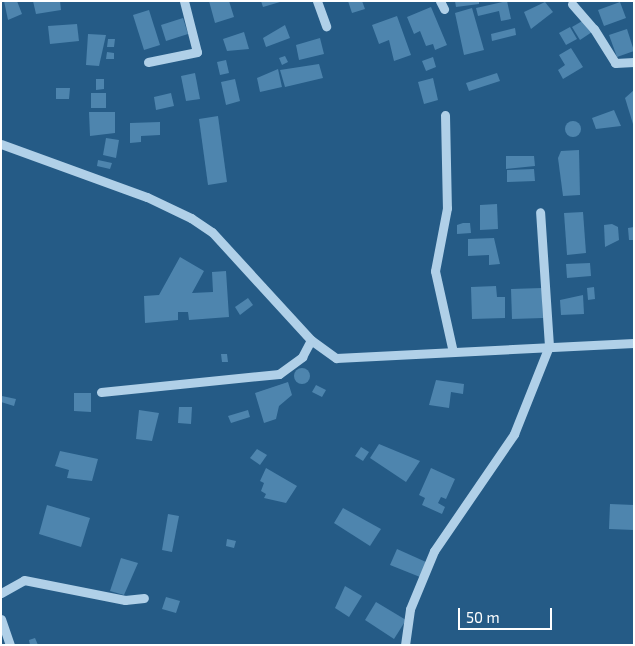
<!DOCTYPE html>
<html>
<head>
<meta charset="utf-8">
<style>
  body { margin:0 }
  #map { position:relative; width:635px; height:646px; overflow:hidden; background:#255b86; font-family:"Exo 2",sans-serif }
  div>[style] { position:absolute }
  .building>* { inset:0; background:#4e85ae }
  .round { border-radius:50% }
  .minor>* { height:9px; margin:-4.5px; padding:0 4.5px; transform-origin:4.5px; border-radius:4.5px; background:#b0d0e8 }
  span { translate:-50% -50%; white-space:nowrap; text-align:center; line-height:1.15; -webkit-text-stroke:5px #255b86; paint-order:stroke }
  .frame { position:absolute; inset:0; border:2px solid #fff; pointer-events:none }
  .scale { position:absolute; left:458px; top:608px; width:94px; height:22px; box-sizing:border-box; border:2px solid #fff; border-top:0; padding-left:6px; font-size:15px; line-height:18px; white-space:nowrap; color:#fff; -webkit-text-stroke:4px #255b86; paint-order:stroke }
</style>
</head>
<body>
<div id="map">
  <div class="building">
    <div style="clip-path:polygon(4px 1px,17px 1px,22px 14px,8px 20px)"></div>
    <div style="clip-path:polygon(33px 1px,60px 1px,61px 10px,36px 14px)"></div>
    <div style="clip-path:polygon(209px 1px,229px 1px,234px 17px,215px 23px)"></div>
    <div style="clip-path:polygon(261px 1px,279px 1px,280px 2px,263px 7px)"></div>
    <div style="clip-path:polygon(348px 1px,362px 1px,365px 9px,352px 13px)"></div>
    <div style="clip-path:polygon(455px 1px,479px 1px,479px 4px,456px 7px)"></div>
    <div style="clip-path:polygon(507px 1px,511px 19px,501px 21px,499px 11px,478px 16px,476px 8px)"></div>
    <div style="clip-path:polygon(545px 2px,553px 12px,531px 29px,524px 12px)"></div>
    <div style="clip-path:polygon(620px 2px,626px 18px,604px 26px,598px 10px)"></div>
    <div style="clip-path:polygon(431px 7px,447px 45px,435px 50px,433px 44px,426px 46px,420px 31px,414px 34px,407px 17px)"></div>
    <div style="clip-path:polygon(472px 8px,484px 50px,464px 55px,455px 13px)"></div>
    <div style="clip-path:polygon(149px 10px,160px 45px,144px 50px,133px 15px)"></div>
    <div style="clip-path:polygon(397px 16px,411px 55px,394px 61px,389px 40px,379px 44px,372px 25px)"></div>
    <div style="clip-path:polygon(183px 18px,188px 34px,166px 41px,161px 25px)"></div>
    <div style="clip-path:polygon(584px 20px,592px 32px,580px 40px,572px 27px)"></div>
    <div style="clip-path:polygon(77px 24px,79px 41px,50px 44px,48px 26px)"></div>
    <div style="clip-path:polygon(285px 25px,290px 38px,266px 47px,263px 38px)"></div>
    <div style="clip-path:polygon(570px 27px,577px 39px,566px 45px,559px 33px)"></div>
    <div style="clip-path:polygon(515px 28px,516px 35px,492px 41px,491px 34px)"></div>
    <div style="clip-path:polygon(627px 29px,634px 51px,617px 57px,609px 35px)"></div>
    <div style="clip-path:polygon(244px 32px,249px 49px,227px 51px,223px 39px)"></div>
    <div style="clip-path:polygon(88px 34px,106px 35px,99px 66px,86px 65px)"></div>
    <div style="clip-path:polygon(320px 38px,324px 54px,299px 60px,296px 45px)"></div>
    <div style="clip-path:polygon(108px 39px,115px 39px,114px 47px,107px 47px)"></div>
    <div style="clip-path:polygon(571px 48px,583px 67px,563px 79px,558px 70px,565px 65px,559px 55px)"></div>
    <div style="clip-path:polygon(107px 52px,114px 53px,114px 59px,106px 59px)"></div>
    <div style="clip-path:polygon(285px 56px,288px 62px,282px 65px,279px 58px)"></div>
    <div style="clip-path:polygon(433px 57px,436px 67px,426px 71px,422px 61px)"></div>
    <div style="clip-path:polygon(226px 60px,229px 73px,220px 75px,217px 62px)"></div>
    <div style="clip-path:polygon(319px 64px,323px 78px,285px 87px,280px 70px)"></div>
    <div style="clip-path:polygon(278px 69px,282px 87px,260px 92px,257px 78px)"></div>
    <div style="clip-path:polygon(195px 73px,200px 99px,186px 101px,181px 76px)"></div>
    <div style="clip-path:polygon(497px 73px,500px 81px,469px 91px,466px 83px)"></div>
    <div style="clip-path:polygon(433px 78px,438px 100px,424px 104px,418px 82px)"></div>
    <div style="clip-path:polygon(96px 79px,104px 79px,104px 89px,96px 90px)"></div>
    <div style="clip-path:polygon(235px 79px,240px 101px,226px 105px,221px 82px)"></div>
    <div style="clip-path:polygon(56px 88px,70px 88px,69px 99px,56px 99px)"></div>
    <div style="clip-path:polygon(634px 90px,634px 124px,633px 124px,625px 98px)"></div>
    <div style="clip-path:polygon(91px 93px,106px 93px,106px 108px,91px 108px)"></div>
    <div style="clip-path:polygon(171px 93px,174px 106px,156px 110px,154px 97px)"></div>
    <div style="clip-path:polygon(614px 110px,621px 126px,596px 129px,592px 118px)"></div>
    <div style="clip-path:polygon(89px 112px,115px 112px,115px 133px,90px 136px)"></div>
    <div style="clip-path:polygon(218px 116px,227px 182px,208px 185px,199px 119px)"></div>
    <div class="round" style="left:565px;top:121px;width:16px;height:16px"></div>
    <div style="clip-path:polygon(160px 122px,160px 135px,141px 136px,141px 142px,130px 143px,130px 123px)"></div>
    <div style="clip-path:polygon(106px 138px,119px 140px,116px 158px,103px 155px)"></div>
    <div style="clip-path:polygon(579px 150px,580px 195px,563px 196px,558px 158px,561px 151px)"></div>
    <div style="clip-path:polygon(506px 156px,534px 156px,535px 166px,506px 169px)"></div>
    <div style="clip-path:polygon(98px 160px,112px 163px,110px 169px,97px 166px)"></div>
    <div style="clip-path:polygon(534px 169px,535px 181px,507px 182px,507px 170px)"></div>
    <div style="clip-path:polygon(497px 204px,498px 229px,480px 230px,480px 205px)"></div>
    <div style="clip-path:polygon(583px 212px,586px 253px,567px 255px,564px 213px)"></div>
    <div style="clip-path:polygon(463px 223px,470px 223px,471px 233px,457px 234px,457px 225px)"></div>
    <div style="clip-path:polygon(612px 224px,618px 227px,619px 240px,605px 247px,604px 225px)"></div>
    <div style="clip-path:polygon(634px 227px,634px 240px,629px 240px,628px 228px)"></div>
    <div style="clip-path:polygon(494px 238px,500px 264px,489px 265px,489px 255px,468px 256px,468px 239px)"></div>
    <div style="clip-path:polygon(180px 257px,204px 271px,192px 293px,213px 292px,212px 272px,226px 271px,229px 317px,189px 320px,188px 312px,178px 312px,178px 320px,145px 323px,144px 296px,159px 295px)"></div>
    <div style="clip-path:polygon(590px 263px,591px 276px,567px 278px,566px 264px)"></div>
    <div style="clip-path:polygon(496px 286px,497px 297px,505px 297px,505px 318px,472px 319px,471px 287px)"></div>
    <div style="clip-path:polygon(594px 287px,595px 299px,588px 300px,587px 288px)"></div>
    <div style="clip-path:polygon(542px 288px,543px 318px,512px 319px,511px 289px)"></div>
    <div style="clip-path:polygon(583px 295px,584px 314px,561px 315px,560px 300px)"></div>
    <div style="clip-path:polygon(248px 298px,253px 305px,240px 315px,235px 307px)"></div>
    <div style="clip-path:polygon(221px 354px,227px 354px,228px 362px,222px 362px)"></div>
    <div class="round" style="left:294px;top:368px;width:16px;height:16px"></div>
    <div style="clip-path:polygon(436px 380px,464px 384px,463px 394px,451px 392px,449px 408px,429px 405px)"></div>
    <div style="clip-path:polygon(288px 382px,292px 395px,279px 406px,276px 419px,264px 423px,255px 393px)"></div>
    <div style="clip-path:polygon(316px 385px,326px 390px,322px 397px,312px 392px)"></div>
    <div style="clip-path:polygon(74px 393px,91px 393px,91px 412px,74px 411px)"></div>
    <div style="clip-path:polygon(2px 396px,16px 399px,14px 406px,1px 402px)"></div>
    <div style="clip-path:polygon(179px 407px,192px 407px,191px 424px,178px 423px)"></div>
    <div style="clip-path:polygon(139px 410px,159px 413px,152px 441px,136px 439px)"></div>
    <div style="clip-path:polygon(248px 410px,250px 417px,231px 423px,228px 416px)"></div>
    <div style="clip-path:polygon(379px 444px,420px 461px,406px 482px,370px 458px)"></div>
    <div style="clip-path:polygon(361px 447px,369px 452px,363px 461px,355px 456px)"></div>
    <div style="clip-path:polygon(257px 449px,267px 455px,260px 465px,250px 458px)"></div>
    <div style="clip-path:polygon(60px 451px,98px 459px,92px 481px,67px 478px,69px 470px,55px 466px)"></div>
    <div style="clip-path:polygon(266px 468px,297px 486px,286px 503px,264px 498px,266px 494px,261px 491px,264px 483px,260px 481px)"></div>
    <div style="clip-path:polygon(431px 468px,455px 479px,446px 499px,441px 497px,438px 503px,445px 507px,442px 514px,422px 505px,425px 498px,419px 495px)"></div>
    <div style="clip-path:polygon(610px 504px,634px 505px,634px 530px,609px 529px)"></div>
    <div style="clip-path:polygon(47px 505px,90px 518px,81px 547px,39px 534px)"></div>
    <div style="clip-path:polygon(343px 508px,381px 529px,370px 546px,334px 523px)"></div>
    <div style="clip-path:polygon(168px 514px,179px 516px,172px 552px,162px 550px)"></div>
    <div style="clip-path:polygon(227px 539px,236px 541px,234px 548px,226px 546px)"></div>
    <div style="clip-path:polygon(397px 549px,426px 562px,420px 577px,390px 565px)"></div>
    <div style="clip-path:polygon(121px 558px,138px 563px,124px 595px,110px 591px)"></div>
    <div style="clip-path:polygon(345px 586px,362px 596px,349px 617px,335px 608px)"></div>
    <div style="clip-path:polygon(166px 597px,180px 601px,176px 613px,162px 609px)"></div>
    <div style="clip-path:polygon(376px 602px,406px 620px,394px 639px,365px 620px)"></div>
    <div style="clip-path:polygon(35px 638px,38px 645px,30px 645px,29px 640px)"></div>
  </div>
  <div class="minor">
    <div style="left:317px;top:1px;width:27px;rotate:70deg"></div>
    <div style="left:440px;top:1px;width:9px;rotate:63deg"></div>
    <div style="left:572px;top:4px;width:33px;rotate:49deg"></div>
    <div style="left:594px;top:29px;width:40px;rotate:58deg"></div>
    <div style="left:615px;top:63px;width:19px;rotate:-3deg"></div>
    <div style="left:148px;top:62px;width:50px;rotate:-11.5deg"></div>
    <div style="left:197px;top:52px;width:53px;rotate:-104.3deg"></div>
    <div style="left:445px;top:115px;width:93px;rotate:88.8deg"></div>
    <div style="left:447px;top:208px;width:64px;rotate:100.8deg"></div>
    <div style="left:435px;top:271px;width:83px;rotate:77.5deg"></div>
    <div style="left:1px;top:144px;width:155px;rotate:20deg"></div>
    <div style="left:147px;top:197px;width:49px;rotate:25.5deg"></div>
    <div style="left:191px;top:218px;width:25px;rotate:34deg"></div>
    <div style="left:212px;top:232px;width:147px;rotate:47.5deg"></div>
    <div style="left:311px;top:340px;width:31px;rotate:36deg"></div>
    <div style="left:336px;top:358px;width:298px;rotate:-2.9deg"></div>
    <div style="left:101px;top:392px;width:179px;rotate:-5.8deg"></div>
    <div style="left:279px;top:374px;width:29px;rotate:-36deg"></div>
    <div style="left:302px;top:357px;width:19px;rotate:-62deg"></div>
    <div style="left:1px;top:593px;width:26px;rotate:-29deg"></div>
    <div style="left:24px;top:580px;width:103px;rotate:11.2deg"></div>
    <div style="left:125px;top:600px;width:19px;rotate:-6deg"></div>
    <div style="left:1px;top:619px;width:28px;rotate:71deg"></div>
    <div style="left:405px;top:645px;width:36px;rotate:-82deg"></div>
    <div style="left:410px;top:609px;width:63px;rotate:-67.5deg"></div>
    <div style="left:434px;top:551px;width:142px;rotate:-55.6deg"></div>
    <div style="left:514px;top:434px;width:95px;rotate:-68.3deg"></div>
    <div style="left:549px;top:346px;width:134px;rotate:-93.8deg"></div>
  </div>
  <div class="frame"></div>
  <div class="scale">50 m</div>
</div>
</body>
</html>
